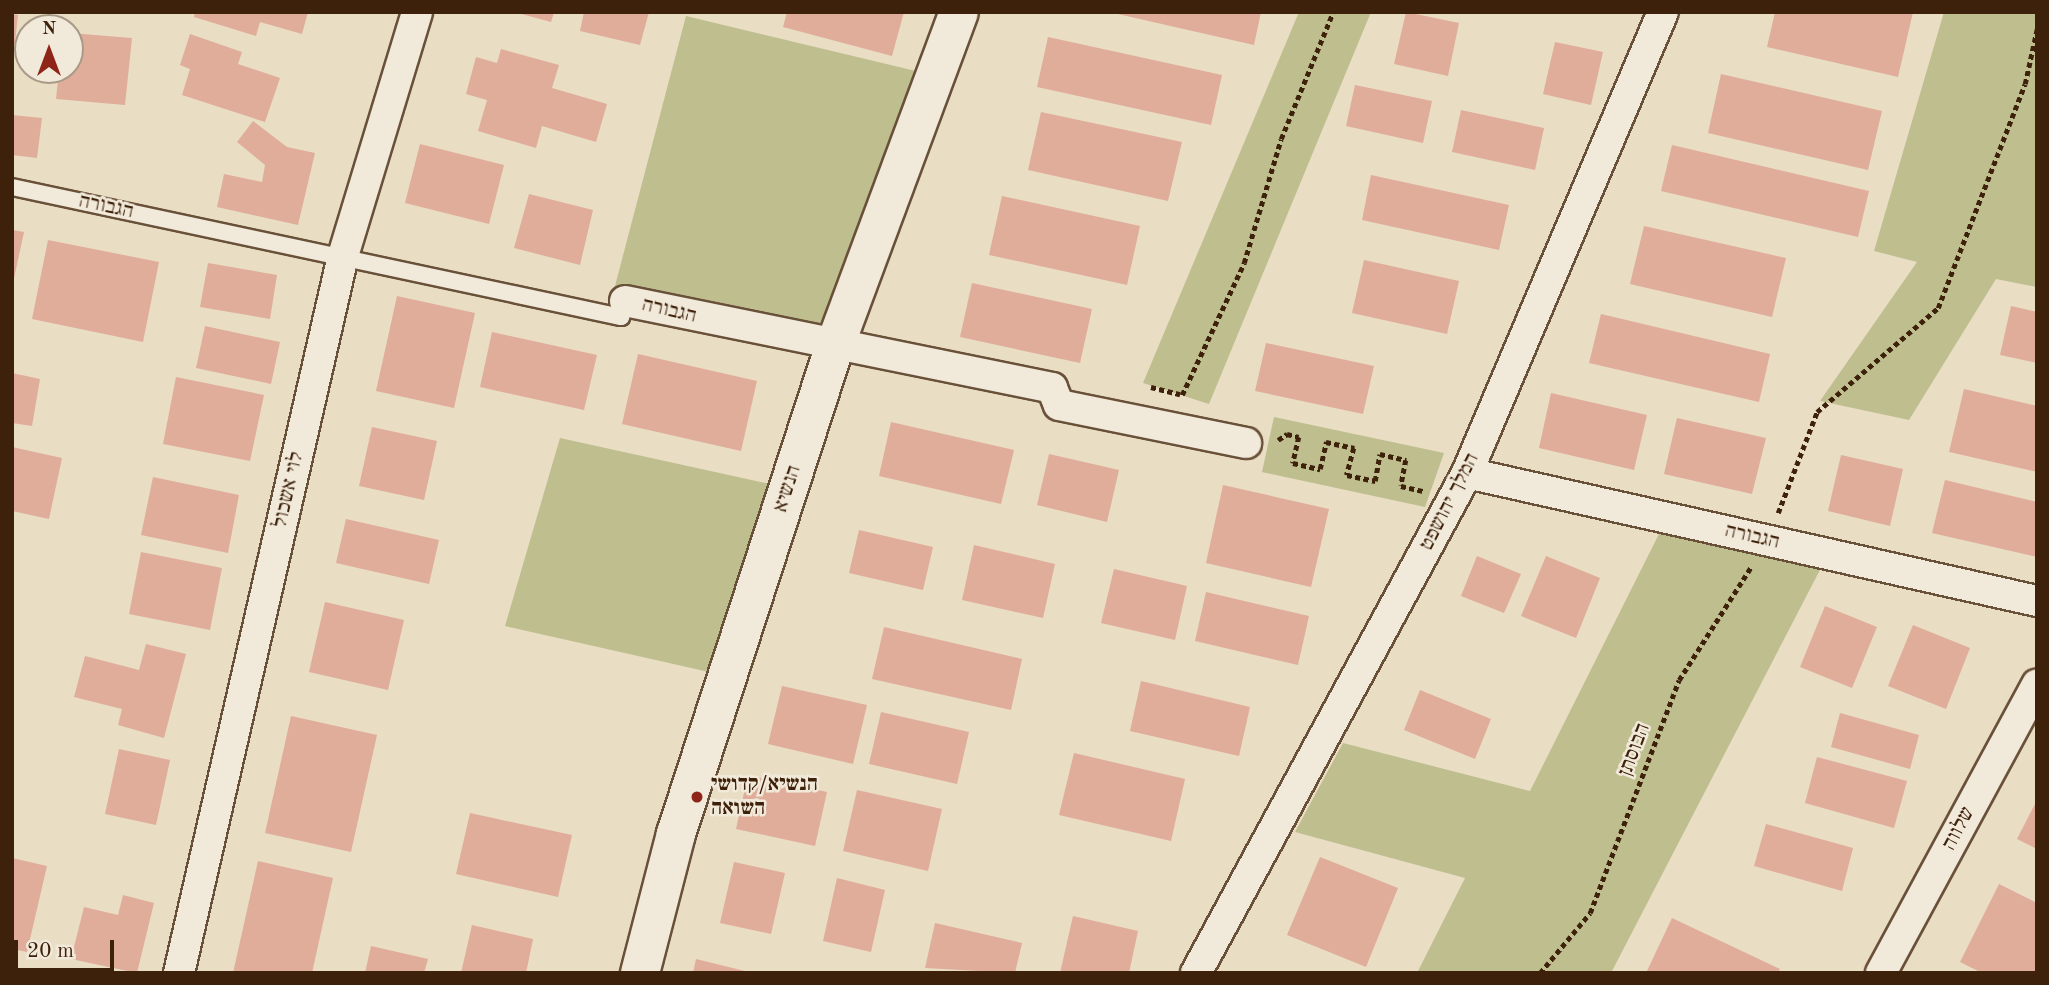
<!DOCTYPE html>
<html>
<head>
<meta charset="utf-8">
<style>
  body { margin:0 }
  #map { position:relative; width:2049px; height:985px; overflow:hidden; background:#e9ddc4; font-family:"Old Standard TT","Frank Ruhl Libre",serif }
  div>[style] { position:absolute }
  .green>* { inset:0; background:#bfbe8f }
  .building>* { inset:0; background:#e0ad9a }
  .path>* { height:4.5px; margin-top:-2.25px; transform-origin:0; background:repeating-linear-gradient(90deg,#3e210b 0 5px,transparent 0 8.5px) }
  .roads { filter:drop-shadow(2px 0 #695039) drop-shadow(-2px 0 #695039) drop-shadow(0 2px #695039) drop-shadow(0 -2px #695039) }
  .lane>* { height:16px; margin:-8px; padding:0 8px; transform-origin:8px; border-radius:8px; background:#f1e9d9 }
  .street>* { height:30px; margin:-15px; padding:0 15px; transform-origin:15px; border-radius:15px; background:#f1e9d9 }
  .secondary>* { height:38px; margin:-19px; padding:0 19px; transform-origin:19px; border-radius:19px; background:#f1e9d9 }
  .dots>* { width:19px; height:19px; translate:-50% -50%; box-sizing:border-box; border:4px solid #f1e9d9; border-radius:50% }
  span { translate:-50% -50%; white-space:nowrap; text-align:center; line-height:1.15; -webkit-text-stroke:5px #f1e9d9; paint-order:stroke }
  .street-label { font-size:21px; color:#3e210b }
  .poi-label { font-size:21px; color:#3e210b; font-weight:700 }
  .left { translate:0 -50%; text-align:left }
  .frame { position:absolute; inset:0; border:14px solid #3e210b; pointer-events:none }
  .north { position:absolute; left:14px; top:14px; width:70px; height:70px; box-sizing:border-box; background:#f1e9d9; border:2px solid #a99987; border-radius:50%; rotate:0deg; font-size:19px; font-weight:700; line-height:28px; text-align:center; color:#3e210b }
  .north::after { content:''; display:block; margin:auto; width:24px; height:32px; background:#8f2418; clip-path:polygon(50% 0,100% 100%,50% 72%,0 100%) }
  .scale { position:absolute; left:14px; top:940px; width:100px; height:32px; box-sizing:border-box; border:4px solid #3e210b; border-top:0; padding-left:9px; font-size:21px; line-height:24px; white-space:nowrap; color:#3e210b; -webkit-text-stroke:5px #f1e9d9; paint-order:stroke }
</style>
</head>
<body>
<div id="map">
  <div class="green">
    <div style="clip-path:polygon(1299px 12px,1371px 12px,1209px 404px,1143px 383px)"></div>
    <div style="clip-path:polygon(1944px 12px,2037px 12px,2037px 287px,1996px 279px,1909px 420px,1820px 401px,1917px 262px,1874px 251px)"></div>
    <div style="clip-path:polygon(686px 16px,924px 73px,826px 332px,615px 286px)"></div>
    <div style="clip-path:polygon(1274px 417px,1444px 453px,1425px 507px,1262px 472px)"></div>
    <div style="clip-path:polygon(560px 438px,770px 484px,709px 672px,505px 626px)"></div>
    <div style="clip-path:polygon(1662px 528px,1822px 566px,1611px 973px,1417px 973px,1465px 878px,1295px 832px,1343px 743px,1530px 791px)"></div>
  </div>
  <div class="building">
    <div style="clip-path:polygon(195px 12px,308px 12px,302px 34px,260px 22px,256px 36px,194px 17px)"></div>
    <div style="clip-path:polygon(514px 12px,554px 12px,551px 22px)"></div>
    <div style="clip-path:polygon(584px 12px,649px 12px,640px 45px,580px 31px)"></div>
    <div style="clip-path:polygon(787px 12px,904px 12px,892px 56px,783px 27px)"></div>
    <div style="clip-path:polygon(1109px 12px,1261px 12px,1254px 45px)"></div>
    <div style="clip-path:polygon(1406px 12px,1459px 23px,1448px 76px,1394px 64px)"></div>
    <div style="clip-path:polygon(1775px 12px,1913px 12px,1898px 77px,1767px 47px)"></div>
    <div style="clip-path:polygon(12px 14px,18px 15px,14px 51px,12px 51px)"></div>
    <div style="clip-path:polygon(70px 33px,132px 38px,125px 105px,56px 99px,59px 70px,70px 70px)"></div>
    <div style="clip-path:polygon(190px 34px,242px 52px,238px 64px,280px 78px,265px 122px,182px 95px,190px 69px,180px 65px)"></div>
    <div style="clip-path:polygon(1048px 37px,1222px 75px,1211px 125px,1037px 87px)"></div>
    <div style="clip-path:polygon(1555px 42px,1603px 52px,1591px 105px,1543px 94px)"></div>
    <div style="clip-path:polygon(501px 49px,559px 65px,552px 88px,607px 104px,596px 142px,542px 126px,536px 148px,478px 131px,487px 100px,466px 94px,476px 57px,497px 63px)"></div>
    <div style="clip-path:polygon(1721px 74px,1882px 111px,1868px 170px,1708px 133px)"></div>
    <div style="clip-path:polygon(1355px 85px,1432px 101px,1423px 143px,1346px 126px)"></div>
    <div style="clip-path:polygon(1461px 110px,1544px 128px,1535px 170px,1452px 152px)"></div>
    <div style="clip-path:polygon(1041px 112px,1182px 142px,1168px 201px,1028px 170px)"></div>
    <div style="clip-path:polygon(12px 115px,42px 118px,37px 158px,12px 155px)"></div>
    <div style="clip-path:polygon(253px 121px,287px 147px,315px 153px,298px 225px,217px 207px,224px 174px,262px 182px,265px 165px,237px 142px)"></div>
    <div style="clip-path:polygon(420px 144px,504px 165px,489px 224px,405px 203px)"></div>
    <div style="clip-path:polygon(1672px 145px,1869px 191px,1858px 237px,1661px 191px)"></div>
    <div style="clip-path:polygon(1371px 175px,1509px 205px,1499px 250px,1362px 220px)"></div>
    <div style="clip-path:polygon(529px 194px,593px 210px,580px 265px,514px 248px)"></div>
    <div style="clip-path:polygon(1002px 196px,1140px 226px,1127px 285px,989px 255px)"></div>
    <div style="clip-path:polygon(1644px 226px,1786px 258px,1772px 317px,1630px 284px)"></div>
    <div style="clip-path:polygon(12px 230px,24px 232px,13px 283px,12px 283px)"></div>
    <div style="clip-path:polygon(48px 240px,159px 262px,143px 342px,32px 319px)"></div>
    <div style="clip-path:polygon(1364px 260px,1459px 281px,1447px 334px,1352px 313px)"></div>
    <div style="clip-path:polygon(208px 263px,277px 275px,270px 319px,200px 307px)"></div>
    <div style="clip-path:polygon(972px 283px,1092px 309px,1080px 363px,960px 337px)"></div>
    <div style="clip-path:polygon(397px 296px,475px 313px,454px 408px,376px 391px)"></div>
    <div style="clip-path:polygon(2011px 306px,2037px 312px,2037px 363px,2000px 355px)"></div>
    <div style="clip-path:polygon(1601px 314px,1770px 354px,1759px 402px,1589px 363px)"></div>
    <div style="clip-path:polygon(205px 326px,280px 342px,271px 384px,196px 368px)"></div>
    <div style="clip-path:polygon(492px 332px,597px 355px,584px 410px,480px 387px)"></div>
    <div style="clip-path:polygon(1266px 343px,1374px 366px,1363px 414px,1255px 391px)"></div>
    <div style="clip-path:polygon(638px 354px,757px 381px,741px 451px,622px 424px)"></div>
    <div style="clip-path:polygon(12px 373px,40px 379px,32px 426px,12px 423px)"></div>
    <div style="clip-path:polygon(176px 377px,264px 395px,250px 461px,163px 444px)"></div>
    <div style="clip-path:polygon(1964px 389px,2037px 406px,2037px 472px,1949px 452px)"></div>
    <div style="clip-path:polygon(1551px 393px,1647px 415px,1634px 470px,1539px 448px)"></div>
    <div style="clip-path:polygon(1677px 418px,1766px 438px,1752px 494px,1664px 474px)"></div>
    <div style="clip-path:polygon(891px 422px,1014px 450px,1001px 504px,879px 476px)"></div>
    <div style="clip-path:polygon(372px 427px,437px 441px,424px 500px,359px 486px)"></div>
    <div style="clip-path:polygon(12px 447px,62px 458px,49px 519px,12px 511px)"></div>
    <div style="clip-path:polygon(1049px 454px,1119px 470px,1107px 522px,1037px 505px)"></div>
    <div style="clip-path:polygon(1841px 455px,1903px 469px,1890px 526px,1828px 511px)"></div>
    <div style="clip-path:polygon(153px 477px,239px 495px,228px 553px,141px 535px)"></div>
    <div style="clip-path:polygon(1945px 480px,2037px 502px,2037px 557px,1932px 533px)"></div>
    <div style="clip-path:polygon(1223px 485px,1329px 509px,1311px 587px,1206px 563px)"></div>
    <div style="clip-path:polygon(346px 519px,439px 540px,429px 584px,336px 563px)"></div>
    <div style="clip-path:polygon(859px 530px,933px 547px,923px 590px,849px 573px)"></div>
    <div style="clip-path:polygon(974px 545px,1055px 564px,1043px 618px,962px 600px)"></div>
    <div style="clip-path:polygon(141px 552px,222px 568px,210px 630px,129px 614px)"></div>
    <div style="clip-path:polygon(1477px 556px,1521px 574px,1504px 613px,1461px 596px)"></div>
    <div style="clip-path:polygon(1546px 556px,1600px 578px,1576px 638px,1521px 616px)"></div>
    <div style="clip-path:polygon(1114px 569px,1187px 586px,1175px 640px,1101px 623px)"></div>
    <div style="clip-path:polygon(1206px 592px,1309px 616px,1298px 665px,1195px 641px)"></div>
    <div style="clip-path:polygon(325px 602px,404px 620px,388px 690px,309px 672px)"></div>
    <div style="clip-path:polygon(1825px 606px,1877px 627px,1852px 688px,1800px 667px)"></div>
    <div style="clip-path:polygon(1913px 625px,1970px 648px,1946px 709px,1888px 686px)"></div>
    <div style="clip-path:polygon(884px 627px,1022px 659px,1011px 710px,872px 679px)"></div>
    <div style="clip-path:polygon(146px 644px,186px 654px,164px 738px,118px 725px,122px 709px,74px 697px,85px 656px,139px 670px)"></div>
    <div style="clip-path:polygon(1141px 681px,1250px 707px,1239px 756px,1130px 731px)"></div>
    <div style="clip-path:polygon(782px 686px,867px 705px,853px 764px,768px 744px)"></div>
    <div style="clip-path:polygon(1420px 690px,1491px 719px,1475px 759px,1404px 730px)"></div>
    <div style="clip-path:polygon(881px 712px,969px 732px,957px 784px,869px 764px)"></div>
    <div style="clip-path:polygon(1840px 713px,1919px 735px,1910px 769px,1831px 747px)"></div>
    <div style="clip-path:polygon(291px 716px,377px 735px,351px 852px,265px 833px)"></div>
    <div style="clip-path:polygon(119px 749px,170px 760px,156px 825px,105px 814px)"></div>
    <div style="clip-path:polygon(1074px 753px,1185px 779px,1171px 841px,1059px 815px)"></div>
    <div style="clip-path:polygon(1817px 757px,1907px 781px,1894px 828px,1805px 803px)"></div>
    <div style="clip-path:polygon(748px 775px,827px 792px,815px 846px,736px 829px)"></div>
    <div style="clip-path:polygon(857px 790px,942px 809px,928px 871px,843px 851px)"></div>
    <div style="clip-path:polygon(2037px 800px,2037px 849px,2017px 839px)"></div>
    <div style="clip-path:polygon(470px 813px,572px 835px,558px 897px,456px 874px)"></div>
    <div style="clip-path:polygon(1766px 824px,1853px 848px,1842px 891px,1754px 866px)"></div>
    <div style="clip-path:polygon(1320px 857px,1398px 888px,1366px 967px,1287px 935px)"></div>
    <div style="clip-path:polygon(12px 858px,47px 866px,27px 952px,12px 949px)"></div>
    <div style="clip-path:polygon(258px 861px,333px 878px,312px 973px,233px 973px)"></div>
    <div style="clip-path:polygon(734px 862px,785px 873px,771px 934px,720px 923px)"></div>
    <div style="clip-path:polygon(837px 878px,885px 890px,871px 952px,823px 941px)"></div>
    <div style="clip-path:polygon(1999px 884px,2037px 903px,2037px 973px,1982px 973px,1960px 962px)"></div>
    <div style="clip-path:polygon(123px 895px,154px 903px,137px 973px,71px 959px,84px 907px,118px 915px)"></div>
    <div style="clip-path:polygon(1073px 916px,1138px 931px,1129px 973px,1060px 973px)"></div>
    <div style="clip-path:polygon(1672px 918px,1780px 969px,1778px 973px,1646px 973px)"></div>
    <div style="clip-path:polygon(935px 923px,1022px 943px,1015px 973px,925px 968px)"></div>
    <div style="clip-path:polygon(472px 925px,533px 939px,526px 973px,461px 973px)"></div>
    <div style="clip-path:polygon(371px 946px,428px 959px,424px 973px,365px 973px)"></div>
    <div style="clip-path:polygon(696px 959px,749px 972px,749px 973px,693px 973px)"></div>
  </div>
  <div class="path">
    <div style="left:1151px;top:387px;width:30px;rotate:14deg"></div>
    <div style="left:1182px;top:395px;width:146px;rotate:-64.8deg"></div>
    <div style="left:1244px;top:263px;width:129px;rotate:-73.4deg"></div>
    <div style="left:1281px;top:139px;width:137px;rotate:-67.7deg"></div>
    <div style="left:1278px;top:440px;width:11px;rotate:-34deg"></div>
    <div style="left:1287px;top:434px;width:12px;rotate:14deg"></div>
    <div style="left:1299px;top:437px;width:27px;rotate:103deg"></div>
    <div style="left:1293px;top:463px;width:28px;rotate:13deg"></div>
    <div style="left:1320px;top:469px;width:28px;rotate:-77deg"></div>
    <div style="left:1326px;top:442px;width:29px;rotate:12deg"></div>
    <div style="left:1354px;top:448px;width:28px;rotate:105deg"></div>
    <div style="left:1347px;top:475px;width:29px;rotate:12deg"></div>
    <div style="left:1375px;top:481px;width:27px;rotate:-80deg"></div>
    <div style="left:1380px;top:454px;width:27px;rotate:13deg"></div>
    <div style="left:1406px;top:460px;width:26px;rotate:101deg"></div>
    <div style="left:1401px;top:486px;width:23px;rotate:13deg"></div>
    <div style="left:1778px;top:513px;width:108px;rotate:-68.9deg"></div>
    <div style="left:1817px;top:412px;width:160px;rotate:-40.7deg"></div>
    <div style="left:1938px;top:308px;width:240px;rotate:-68.8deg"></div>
    <div style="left:2025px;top:84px;width:56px;rotate:-77.7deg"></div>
    <div style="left:1540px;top:973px;width:78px;rotate:-50.2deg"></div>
    <div style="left:1590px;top:913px;width:249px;rotate:-69.1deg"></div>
    <div style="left:1679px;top:680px;width:134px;rotate:-57.5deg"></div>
  </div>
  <div class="roads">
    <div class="lane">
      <div style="left:12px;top:187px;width:623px;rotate:12.05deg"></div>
      <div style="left:621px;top:317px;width:16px;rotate:-76deg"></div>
    </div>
    <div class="street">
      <div style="left:625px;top:301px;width:436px;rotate:11.5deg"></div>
      <div style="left:1052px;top:388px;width:18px;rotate:68deg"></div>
      <div style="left:1059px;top:405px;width:191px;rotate:11.5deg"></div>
      <div style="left:1467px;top:473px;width:584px;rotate:12.66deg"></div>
      <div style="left:179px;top:973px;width:736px;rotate:-77.12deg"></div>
      <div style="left:343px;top:256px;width:255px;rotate:-73.1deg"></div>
      <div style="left:1196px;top:973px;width:569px;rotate:-61.54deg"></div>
      <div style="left:1467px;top:473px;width:501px;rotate:-66.97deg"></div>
      <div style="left:1881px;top:973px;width:328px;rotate:-61.6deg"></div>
    </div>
    <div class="secondary">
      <div style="left:640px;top:973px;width:144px;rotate:-75.5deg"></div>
      <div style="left:676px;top:834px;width:511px;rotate:-71.99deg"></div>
      <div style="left:834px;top:348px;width:358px;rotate:-69.6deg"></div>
    </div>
  </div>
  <div class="dots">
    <div style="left:697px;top:797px;background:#8f2418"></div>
  </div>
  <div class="street-label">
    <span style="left:106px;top:207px;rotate:12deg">הגבורה</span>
    <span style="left:669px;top:311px;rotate:13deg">הגבורה</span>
    <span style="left:788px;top:489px;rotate:-72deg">הנשיא</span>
    <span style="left:289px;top:490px;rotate:-77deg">לוי אשכול</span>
    <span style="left:1450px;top:502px;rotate:-63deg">המלך יהושפט</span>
    <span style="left:1752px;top:537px;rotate:13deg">הגבורה</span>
    <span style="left:1635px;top:750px;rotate:-69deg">הבוסתן</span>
    <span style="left:1959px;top:829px;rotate:-62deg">שלווה</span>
  </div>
  <div class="poi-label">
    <span class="left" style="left:711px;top:797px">הנשיא/קדושי<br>השואה</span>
  </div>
  <div class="frame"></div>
  <div class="north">N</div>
  <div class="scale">20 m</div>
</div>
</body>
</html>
